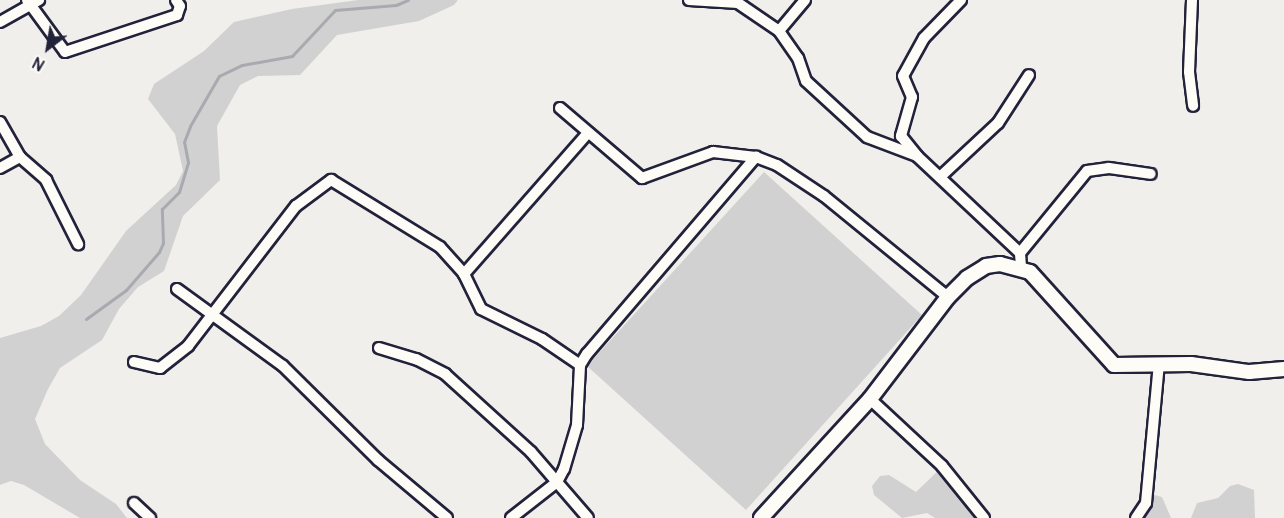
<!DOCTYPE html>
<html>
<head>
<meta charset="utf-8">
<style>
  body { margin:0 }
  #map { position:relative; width:1284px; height:518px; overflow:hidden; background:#f0efec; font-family:Pangolin,sans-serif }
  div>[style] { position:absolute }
  .green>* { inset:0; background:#d2d1d1 }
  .stream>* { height:3px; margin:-1.5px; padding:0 1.5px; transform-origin:1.5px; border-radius:1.5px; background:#a9a9b0 }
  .roads { filter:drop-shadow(2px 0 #22223b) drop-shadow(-2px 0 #22223b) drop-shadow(0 2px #22223b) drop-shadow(0 -2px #22223b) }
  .minor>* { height:10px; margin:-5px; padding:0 5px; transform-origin:5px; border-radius:5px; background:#fdfcf7 }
  .tertiary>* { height:14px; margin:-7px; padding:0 7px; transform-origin:7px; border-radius:7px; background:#fdfcf7 }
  span { translate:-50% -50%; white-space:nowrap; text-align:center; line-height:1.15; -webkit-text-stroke:4.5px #fdfcf7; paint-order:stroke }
  .north { position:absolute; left:18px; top:18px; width:60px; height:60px; -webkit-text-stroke:4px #fdfcf7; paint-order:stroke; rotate:211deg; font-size:16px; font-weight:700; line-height:24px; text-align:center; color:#22223b }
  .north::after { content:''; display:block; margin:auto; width:21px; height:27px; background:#22223b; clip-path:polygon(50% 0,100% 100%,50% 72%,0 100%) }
</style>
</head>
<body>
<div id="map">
  <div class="green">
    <div style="clip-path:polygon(358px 0,458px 0,454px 5px,419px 21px,337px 35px,300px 75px,258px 76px,240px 85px,217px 126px,220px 180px,183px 216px,164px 271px,138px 287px,119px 309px,102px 340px,60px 368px,48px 389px,35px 419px,45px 444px,80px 480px,116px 504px,127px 518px,80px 518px,24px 485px,11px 481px,0 485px,0 338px,41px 326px,59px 316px,81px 295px,126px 231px,176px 185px,183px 171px,175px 134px,148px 99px,154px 84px,204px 51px,234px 22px,292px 9px)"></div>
    <div style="clip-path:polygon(764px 172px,922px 315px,746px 510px,587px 366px)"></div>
    <div style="clip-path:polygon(941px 468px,986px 518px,935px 518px,927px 513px,902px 518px,874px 495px,872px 486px,880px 476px,889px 475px,916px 492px)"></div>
    <div style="clip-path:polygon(1238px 484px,1254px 490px,1255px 518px,1191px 518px,1197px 503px,1218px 498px,1230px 486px)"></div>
    <div style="clip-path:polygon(1147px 493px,1162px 497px,1171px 518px,1133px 518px)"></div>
  </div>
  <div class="stream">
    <div style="left:86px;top:319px;width:49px;rotate:-35.9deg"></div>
    <div style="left:126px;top:290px;width:50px;rotate:-49deg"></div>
    <div style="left:159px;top:252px;width:10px;rotate:-66deg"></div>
    <div style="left:163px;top:243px;width:34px;rotate:-92deg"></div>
    <div style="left:162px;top:209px;width:24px;rotate:-45deg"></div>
    <div style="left:179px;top:192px;width:31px;rotate:-73deg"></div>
    <div style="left:188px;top:162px;width:20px;rotate:-101deg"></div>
    <div style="left:184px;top:142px;width:17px;rotate:-69deg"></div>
    <div style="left:190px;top:126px;width:58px;rotate:-59.9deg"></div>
    <div style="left:219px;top:76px;width:25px;rotate:-26deg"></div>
    <div style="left:242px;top:65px;width:51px;rotate:-10.2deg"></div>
    <div style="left:292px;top:56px;width:63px;rotate:-46.9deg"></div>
    <div style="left:335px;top:10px;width:61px;rotate:-4.7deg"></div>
    <div style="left:396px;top:5px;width:13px;rotate:-23deg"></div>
  </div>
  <div class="roads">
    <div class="minor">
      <div style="left:27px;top:0;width:64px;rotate:53.8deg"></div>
      <div style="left:65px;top:52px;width:118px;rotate:-18.3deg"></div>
      <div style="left:177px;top:15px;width:9px;rotate:-72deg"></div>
      <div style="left:180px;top:6px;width:7px;rotate:-124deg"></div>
      <div style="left:689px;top:0;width:49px;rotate:3.5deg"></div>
      <div style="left:738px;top:3px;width:50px;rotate:34.3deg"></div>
      <div style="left:805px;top:0;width:40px;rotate:130deg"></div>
      <div style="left:779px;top:31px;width:33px;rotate:55deg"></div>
      <div style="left:798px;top:58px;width:24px;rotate:71deg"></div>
      <div style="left:806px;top:81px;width:83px;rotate:42.6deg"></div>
      <div style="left:867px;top:137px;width:53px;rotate:20.8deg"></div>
      <div style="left:961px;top:0;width:53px;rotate:134.2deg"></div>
      <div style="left:924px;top:38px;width:43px;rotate:118.9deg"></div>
      <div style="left:903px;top:76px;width:23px;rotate:67deg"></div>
      <div style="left:912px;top:97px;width:41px;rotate:105.8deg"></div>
      <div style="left:901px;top:136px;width:26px;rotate:51deg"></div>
      <div style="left:917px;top:156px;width:141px;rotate:43.3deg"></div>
      <div style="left:1020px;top:253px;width:14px;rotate:86deg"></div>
      <div style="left:1192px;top:0;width:72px;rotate:92.4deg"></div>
      <div style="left:1189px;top:72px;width:34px;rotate:83deg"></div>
      <div style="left:0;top:22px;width:45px;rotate:-29.4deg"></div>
      <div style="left:560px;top:108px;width:108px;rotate:40.5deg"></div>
      <div style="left:642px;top:178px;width:76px;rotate:-20.1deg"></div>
      <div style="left:713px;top:152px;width:43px;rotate:6.6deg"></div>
      <div style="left:0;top:122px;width:40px;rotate:60.3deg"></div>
      <div style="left:20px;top:157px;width:35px;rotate:41deg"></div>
      <div style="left:46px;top:180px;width:72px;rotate:63.4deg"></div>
      <div style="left:0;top:168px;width:23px;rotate:-29deg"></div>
      <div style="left:940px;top:177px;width:79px;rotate:-43deg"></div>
      <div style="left:998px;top:123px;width:57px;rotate:-57.1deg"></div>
      <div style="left:1020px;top:253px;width:106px;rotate:-50.7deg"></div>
      <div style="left:1087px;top:171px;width:22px;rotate:-8deg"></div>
      <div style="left:1109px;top:168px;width:42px;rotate:8.1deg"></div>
      <div style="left:464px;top:274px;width:188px;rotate:-48.7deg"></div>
      <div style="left:177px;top:289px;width:131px;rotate:36deg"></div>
      <div style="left:283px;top:366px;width:134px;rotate:44.7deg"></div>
      <div style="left:378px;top:460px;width:90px;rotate:40deg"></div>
      <div style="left:379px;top:348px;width:39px;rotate:17deg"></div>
      <div style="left:416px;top:359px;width:33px;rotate:27deg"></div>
      <div style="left:445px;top:374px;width:116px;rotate:42.2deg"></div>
      <div style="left:531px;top:452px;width:87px;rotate:49.2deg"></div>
      <div style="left:134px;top:362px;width:27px;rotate:13deg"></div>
      <div style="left:160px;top:368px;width:36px;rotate:-38deg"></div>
      <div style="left:188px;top:346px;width:177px;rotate:-52.4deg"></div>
      <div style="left:296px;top:206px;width:44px;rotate:-36.6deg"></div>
      <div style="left:331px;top:180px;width:128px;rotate:31.6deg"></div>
      <div style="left:440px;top:247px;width:36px;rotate:48deg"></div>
      <div style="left:464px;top:274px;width:39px;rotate:64deg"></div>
      <div style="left:481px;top:309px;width:68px;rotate:26.2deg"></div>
      <div style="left:542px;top:339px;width:46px;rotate:34.4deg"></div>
      <div style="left:870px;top:399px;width:98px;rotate:42.9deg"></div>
      <div style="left:942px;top:466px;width:67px;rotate:51.1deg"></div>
      <div style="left:134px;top:503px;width:22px;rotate:43deg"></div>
      <div style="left:511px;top:518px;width:58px;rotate:-38deg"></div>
      <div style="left:557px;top:482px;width:15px;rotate:-62deg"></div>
      <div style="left:564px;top:469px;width:46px;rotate:-73.5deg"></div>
      <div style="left:577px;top:425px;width:60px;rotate:-87.1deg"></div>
      <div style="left:580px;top:365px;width:13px;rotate:-58deg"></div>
      <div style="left:587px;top:354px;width:260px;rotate:-49.4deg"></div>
      <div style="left:756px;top:157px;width:22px;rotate:21deg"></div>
      <div style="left:777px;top:165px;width:56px;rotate:33.4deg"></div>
      <div style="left:824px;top:196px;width:160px;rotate:39.2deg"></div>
      <div style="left:1136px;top:518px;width:18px;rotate:-56deg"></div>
      <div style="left:1146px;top:503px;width:140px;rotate:-84.7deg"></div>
    </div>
    <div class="tertiary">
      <div style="left:761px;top:518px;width:161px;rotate:-47.5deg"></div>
      <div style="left:870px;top:399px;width:128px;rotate:-52.6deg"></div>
      <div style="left:948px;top:297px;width:27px;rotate:-45deg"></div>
      <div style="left:967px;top:278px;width:22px;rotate:-32deg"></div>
      <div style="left:986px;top:266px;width:14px;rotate:-8deg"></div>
      <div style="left:1000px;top:264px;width:31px;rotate:15deg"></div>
      <div style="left:1030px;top:272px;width:125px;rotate:47.9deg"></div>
      <div style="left:1114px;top:365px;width:77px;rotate:-0.7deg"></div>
      <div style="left:1191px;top:364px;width:59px;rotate:7.9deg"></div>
      <div style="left:1249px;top:372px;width:35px;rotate:-5deg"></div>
    </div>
  </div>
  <div class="north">N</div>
</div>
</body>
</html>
